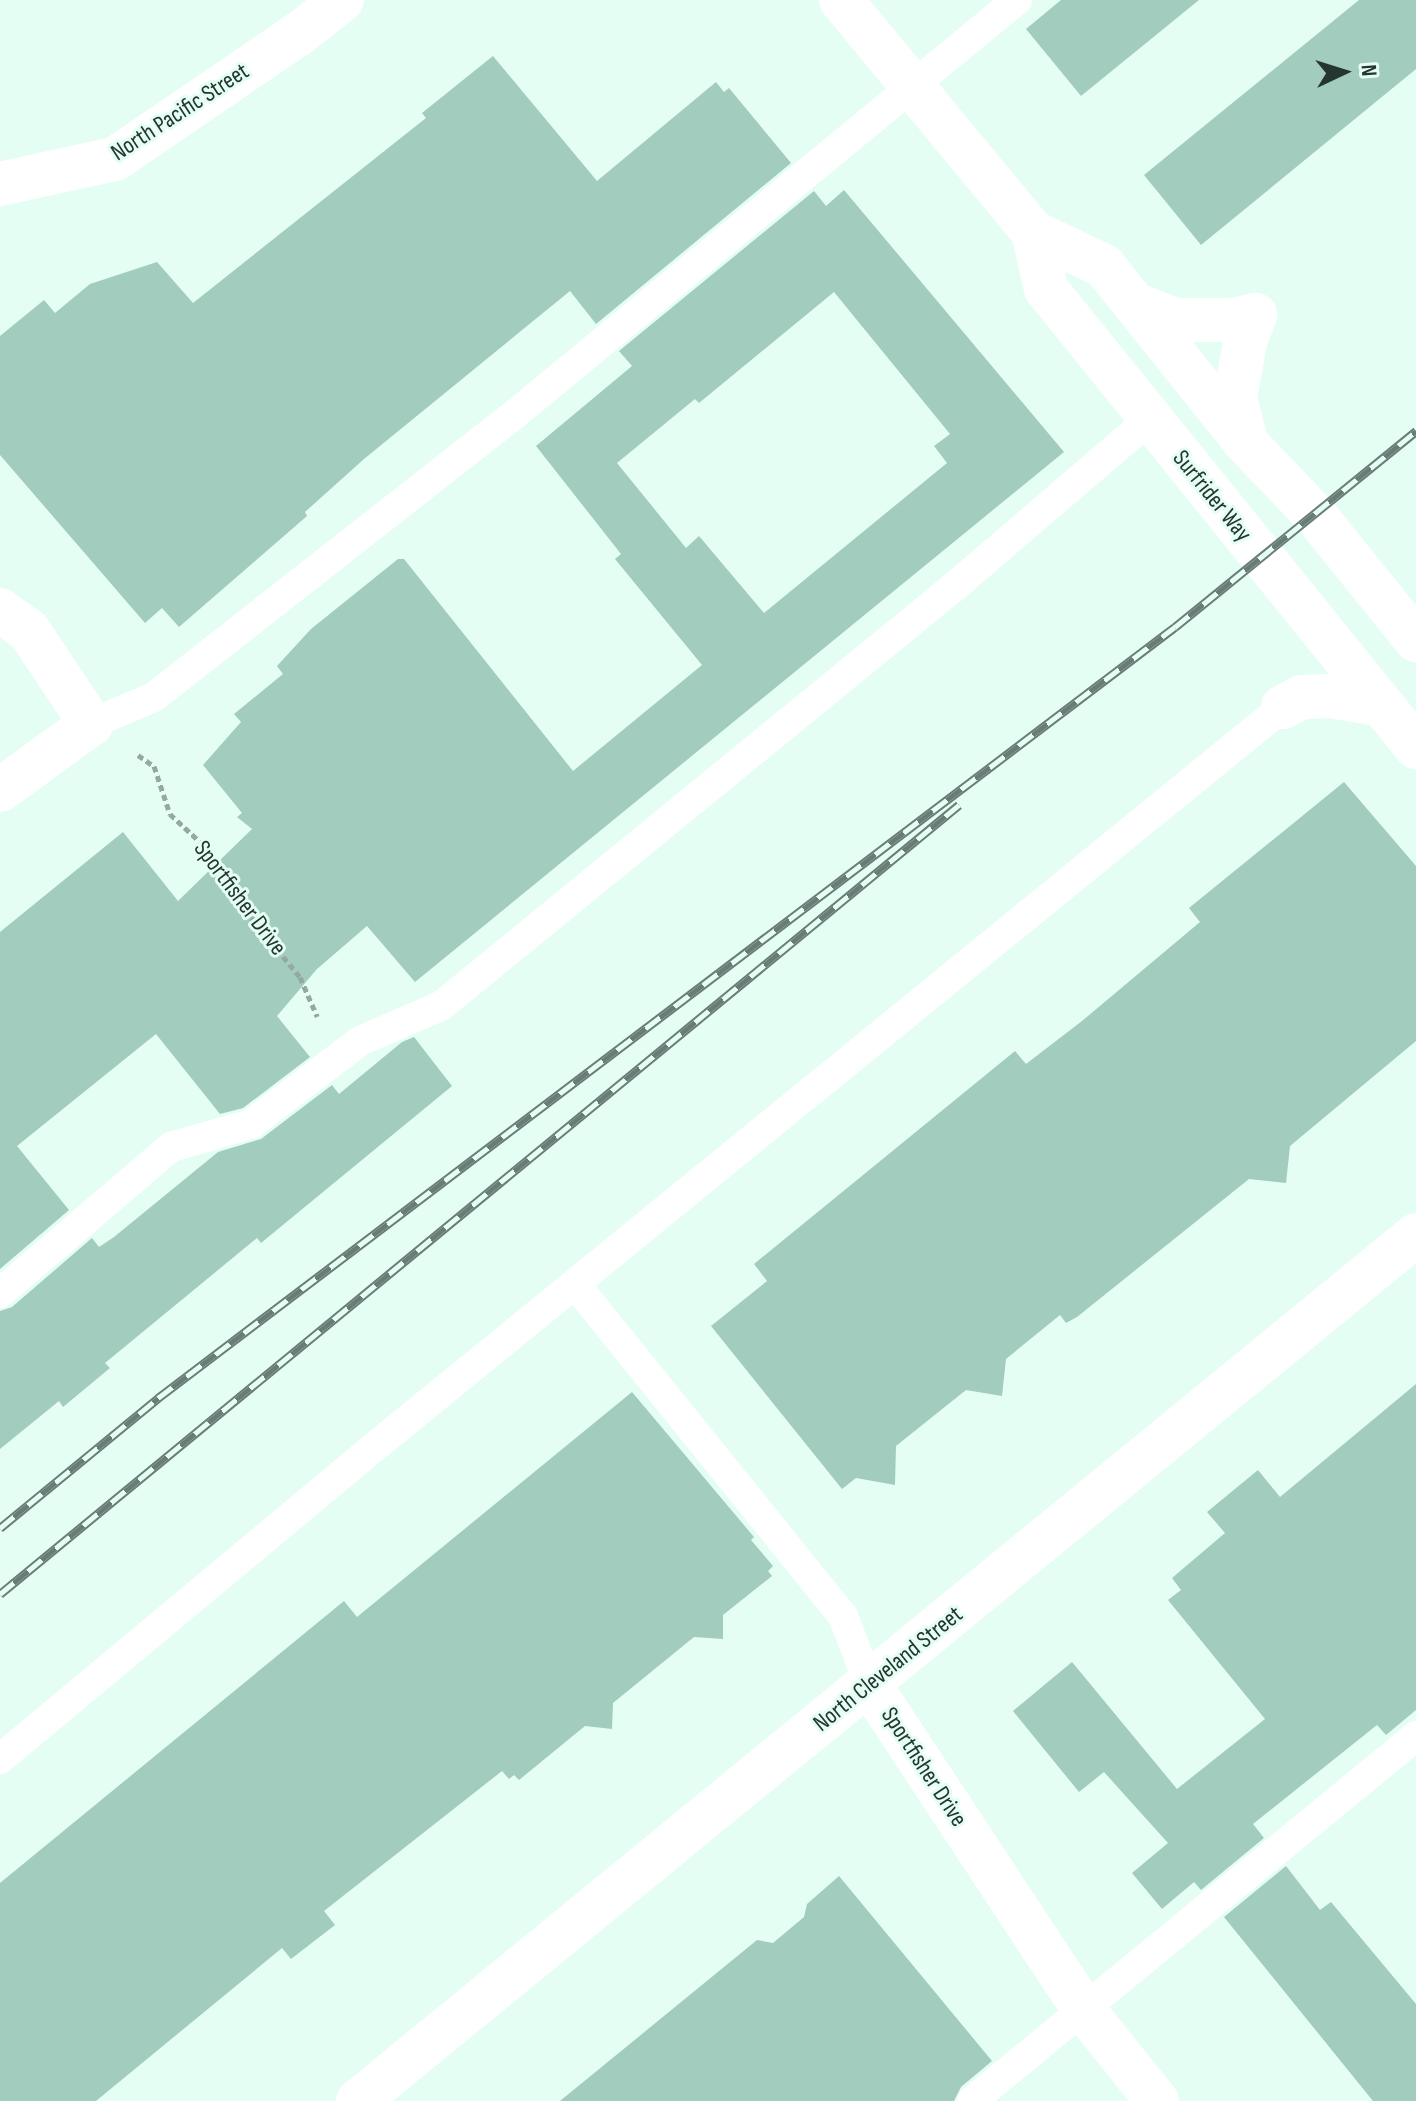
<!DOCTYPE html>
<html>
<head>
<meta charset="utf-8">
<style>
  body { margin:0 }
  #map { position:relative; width:1416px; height:2101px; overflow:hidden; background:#e4fef4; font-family:"Sofia Sans Condensed",sans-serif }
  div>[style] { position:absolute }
  .building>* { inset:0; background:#a2ccbd }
  .path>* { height:5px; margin-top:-2.5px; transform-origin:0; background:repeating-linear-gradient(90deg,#93a9a1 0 6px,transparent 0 10px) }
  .lane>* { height:30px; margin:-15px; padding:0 15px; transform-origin:15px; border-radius:15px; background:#fff }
  .street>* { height:44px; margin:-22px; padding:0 22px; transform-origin:22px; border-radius:22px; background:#fff }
  .secondary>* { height:44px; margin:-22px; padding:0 22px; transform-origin:22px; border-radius:22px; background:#fff }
  .rail>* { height:9px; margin-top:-4.5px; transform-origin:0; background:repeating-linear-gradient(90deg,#e4fef4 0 18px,#697d76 0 36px); box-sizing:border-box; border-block:2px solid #697d76 }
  span { translate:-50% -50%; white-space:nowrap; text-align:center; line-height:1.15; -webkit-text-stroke:6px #e4fef4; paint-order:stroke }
  .street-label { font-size:24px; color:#253630 }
  .north { position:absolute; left:1304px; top:32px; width:80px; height:80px; -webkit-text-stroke:6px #e4fef4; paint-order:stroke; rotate:86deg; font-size:22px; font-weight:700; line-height:32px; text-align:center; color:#253630 }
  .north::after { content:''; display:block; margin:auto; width:28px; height:36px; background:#253630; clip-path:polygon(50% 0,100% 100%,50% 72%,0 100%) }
</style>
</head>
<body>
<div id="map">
  <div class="building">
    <div style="clip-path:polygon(1061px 0,1199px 0,1081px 96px,1026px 29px)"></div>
    <div style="clip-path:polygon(1359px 0,1416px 0,1416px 69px,1201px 245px,1144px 175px)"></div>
    <div style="clip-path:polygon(493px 56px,597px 181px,716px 82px,724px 92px,729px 88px,791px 163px,596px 324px,570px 291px,364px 459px,305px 512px,307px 516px,179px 627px,162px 608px,145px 623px,0 455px,0 336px,44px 300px,55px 313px,90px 284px,157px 262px,193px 303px,426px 118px,422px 113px)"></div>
    <div style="clip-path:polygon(evenodd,844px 190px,1064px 452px,415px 982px,367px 926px,317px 969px,277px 1016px,310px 1057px,243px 1108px,220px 1114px,156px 1034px,17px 1146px,69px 1210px,0 1269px,0 932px,123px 832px,178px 901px,252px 829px,237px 817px,242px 813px,203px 765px,241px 722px,234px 714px,283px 674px,277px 666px,311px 629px,398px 559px,404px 559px,573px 771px,702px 665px,615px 559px,621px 554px,536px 446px,632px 366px,619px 351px,814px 191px,826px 206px,844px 190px,834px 292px,950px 434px,934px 446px,947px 463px,764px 613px,699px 536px,686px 548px,617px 463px,695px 399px,699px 403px,834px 292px)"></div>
    <div style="clip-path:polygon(1344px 782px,1416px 866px,1416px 1041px,1290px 1146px,1286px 1183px,1249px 1179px,1077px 1317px,1066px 1323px,1060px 1315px,1006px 1359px,1002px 1396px,966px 1390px,896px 1446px,895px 1485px,856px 1478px,842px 1489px,711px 1326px,767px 1281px,754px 1264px,1015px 1051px,1026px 1064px,1082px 1021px,1200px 922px,1189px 908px)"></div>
    <div style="clip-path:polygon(414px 1037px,452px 1086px,261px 1243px,257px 1238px,105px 1363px,110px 1368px,63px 1407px,59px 1401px,0 1449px,0 1311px,12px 1307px,92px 1238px,99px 1247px,114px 1237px,218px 1152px,261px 1139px,332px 1085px,339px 1094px,402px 1042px)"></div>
    <div style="clip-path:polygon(1416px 1384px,1416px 1710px,1386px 1735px,1377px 1725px,1253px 1824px,1264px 1838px,1201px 1890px,1194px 1882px,1162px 1909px,1132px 1873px,1168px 1843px,1104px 1772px,1079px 1792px,1013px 1711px,1072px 1662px,1177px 1789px,1265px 1719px,1168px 1600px,1181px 1590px,1172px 1578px,1225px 1533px,1207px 1512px,1258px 1470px,1280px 1497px)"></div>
    <div style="clip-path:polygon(632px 1392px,754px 1537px,751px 1540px,773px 1566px,768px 1571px,772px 1576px,723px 1615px,723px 1639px,694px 1637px,613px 1703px,612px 1729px,585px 1726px,519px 1780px,514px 1775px,509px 1779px,502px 1771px,324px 1911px,335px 1925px,291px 1959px,282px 1948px,96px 2101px,0 2101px,0 1883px,344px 1601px,357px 1617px)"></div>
    <div style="clip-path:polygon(1286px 1866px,1320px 1910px,1331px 1902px,1416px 2004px,1416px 2101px,1373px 2101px,1224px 1917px)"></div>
    <div style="clip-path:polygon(839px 1876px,992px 2061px,961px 2087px,954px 2101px,560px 2101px,757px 1940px,773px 1943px,804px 1917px,807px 1904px)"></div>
  </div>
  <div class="path">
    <div style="left:138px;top:755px;width:19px;rotate:35deg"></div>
    <div style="left:154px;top:766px;width:51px;rotate:71.6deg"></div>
    <div style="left:170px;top:814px;width:56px;rotate:42.8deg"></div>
    <div style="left:211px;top:852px;width:67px;rotate:59.6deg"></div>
    <div style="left:245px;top:910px;width:87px;rotate:50.6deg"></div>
    <div style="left:300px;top:977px;width:43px;rotate:66.4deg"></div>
  </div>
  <div class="lane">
    <div style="left:91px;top:724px;width:69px;rotate:-23.2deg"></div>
    <div style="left:154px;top:697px;width:451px;rotate:-38.1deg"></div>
    <div style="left:509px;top:419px;width:659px;rotate:-39.52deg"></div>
    <div style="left:575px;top:1284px;width:427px;rotate:51.1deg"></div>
    <div style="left:843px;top:1616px;width:73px;rotate:69.1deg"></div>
    <div style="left:0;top:1293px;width:225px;rotate:-40.5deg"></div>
    <div style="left:171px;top:1147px;width:83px;rotate:-16deg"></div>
    <div style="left:251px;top:1124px;width:137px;rotate:-37.3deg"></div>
    <div style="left:360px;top:1041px;width:88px;rotate:-23.4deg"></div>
    <div style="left:441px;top:1006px;width:662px;rotate:-39.24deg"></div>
    <div style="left:954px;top:587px;width:257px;rotate:-40.6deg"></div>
    <div style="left:0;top:1759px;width:492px;rotate:-39.8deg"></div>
    <div style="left:378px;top:1444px;width:1167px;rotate:-39.16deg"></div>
    <div style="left:972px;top:2101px;width:575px;rotate:-39.42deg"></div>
  </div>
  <div class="street">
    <div style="left:0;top:610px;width:36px;rotate:36deg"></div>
    <div style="left:29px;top:631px;width:112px;rotate:56.3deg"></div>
    <div style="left:91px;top:724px;width:112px;rotate:144deg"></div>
    <div style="left:869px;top:1684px;width:389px;rotate:56.6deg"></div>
    <div style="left:1083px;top:2009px;width:118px;rotate:51.2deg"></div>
    <div style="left:358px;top:2101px;width:1367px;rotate:-39.3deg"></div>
  </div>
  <div class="secondary">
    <div style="left:841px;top:0;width:301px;rotate:50.4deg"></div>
    <div style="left:1033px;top:232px;width:79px;rotate:25.6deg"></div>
    <div style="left:1104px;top:266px;width:227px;rotate:51.3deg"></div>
    <div style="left:1246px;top:443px;width:100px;rotate:46.2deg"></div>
    <div style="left:1315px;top:515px;width:161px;rotate:51.1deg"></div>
    <div style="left:0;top:184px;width:118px;rotate:-12.3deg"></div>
    <div style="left:115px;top:159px;width:224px;rotate:-34.3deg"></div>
    <div style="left:300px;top:33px;width:53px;rotate:-38.2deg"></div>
    <div style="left:1033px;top:232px;width:58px;rotate:77.2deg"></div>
    <div style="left:1046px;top:289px;width:589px;rotate:51.07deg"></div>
    <div style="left:1135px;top:304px;width:43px;rotate:21.8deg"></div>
    <div style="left:1175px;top:320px;width:58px"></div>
    <div style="left:1233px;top:320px;width:23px;rotate:-13deg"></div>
    <div style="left:1255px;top:315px;width:25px;rotate:111deg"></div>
    <div style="left:1246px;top:338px;width:61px;rotate:100.4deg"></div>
    <div style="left:1235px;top:398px;width:44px;rotate:75.7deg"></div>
    <div style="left:1283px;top:707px;width:21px;rotate:-28deg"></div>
    <div style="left:1302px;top:697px;width:27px;rotate:-2deg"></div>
    <div style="left:1329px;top:696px;width:52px;rotate:8.9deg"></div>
  </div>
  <div class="rail">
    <div style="left:0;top:1528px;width:205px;rotate:-39.4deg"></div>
    <div style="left:158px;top:1398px;width:1276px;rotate:-37.17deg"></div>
    <div style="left:1175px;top:627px;width:311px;rotate:-39.1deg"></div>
    <div style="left:0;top:1594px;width:1242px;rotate:-39.45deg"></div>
  </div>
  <div class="street-label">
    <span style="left:180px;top:112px;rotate:-33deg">North Pacific Street</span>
    <span style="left:1212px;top:496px;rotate:51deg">Surfrider Way</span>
    <span style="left:240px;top:898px;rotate:53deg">Sportfisher Drive</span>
    <span style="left:888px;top:1669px;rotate:-39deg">North Cleveland Street</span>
    <span style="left:924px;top:1767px;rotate:57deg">Sportfisher Drive</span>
  </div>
  <div class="north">N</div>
</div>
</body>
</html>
